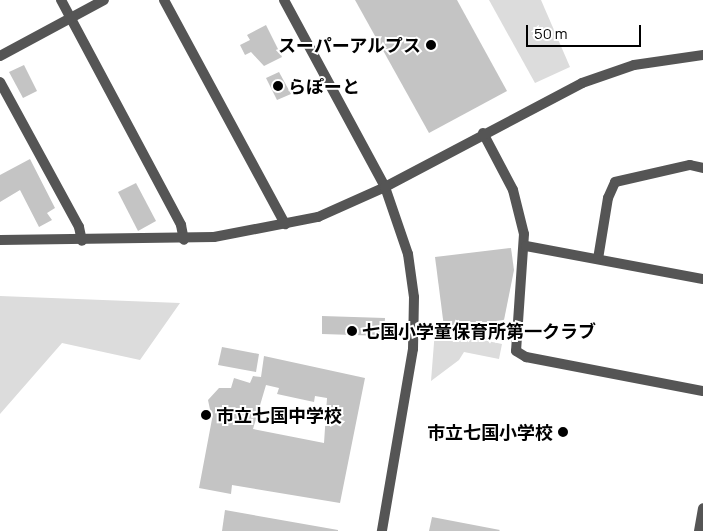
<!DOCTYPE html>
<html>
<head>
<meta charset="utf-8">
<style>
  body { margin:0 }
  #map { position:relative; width:703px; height:531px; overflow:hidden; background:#fff; font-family:Manrope,"Noto Sans JP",sans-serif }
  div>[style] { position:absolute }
  .green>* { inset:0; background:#dcdcdc }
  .building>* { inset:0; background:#c4c4c4 }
  .minor>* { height:10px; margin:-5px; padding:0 5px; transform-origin:5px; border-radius:5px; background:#555 }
  .tertiary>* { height:10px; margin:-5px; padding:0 5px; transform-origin:5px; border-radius:5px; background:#555 }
  .dots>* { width:14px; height:14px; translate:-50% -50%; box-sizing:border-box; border:2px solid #fff; border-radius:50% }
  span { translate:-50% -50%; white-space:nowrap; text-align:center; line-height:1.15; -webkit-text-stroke:4px #fff; paint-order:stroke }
  .poi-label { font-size:18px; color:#000; font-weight:700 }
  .right { translate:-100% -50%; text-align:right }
  .left { translate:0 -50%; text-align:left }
  .scale { position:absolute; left:526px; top:25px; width:115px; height:22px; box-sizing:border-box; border:2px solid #000; border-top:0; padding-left:6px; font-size:15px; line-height:18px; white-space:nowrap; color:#000; -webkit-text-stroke:4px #fff; paint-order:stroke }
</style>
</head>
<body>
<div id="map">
  <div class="green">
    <div style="clip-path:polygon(489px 0,541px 0,570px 67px,535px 83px)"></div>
    <div style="clip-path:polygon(0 296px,180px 303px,140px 360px,62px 343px,0 414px)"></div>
    <div style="clip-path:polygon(435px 330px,502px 344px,499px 359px,464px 352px,459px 360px,431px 381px)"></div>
  </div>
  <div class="building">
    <div style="clip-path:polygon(355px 0,457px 0,507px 91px,429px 133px)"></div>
    <div style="clip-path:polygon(266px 25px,282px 57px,264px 66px,251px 52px,245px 55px,240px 45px,250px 40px,247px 35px)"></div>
    <div style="clip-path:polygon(24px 65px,37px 91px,23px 98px,9px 72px)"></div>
    <div style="clip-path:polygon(279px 72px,291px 94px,277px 100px,266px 78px)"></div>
    <div style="clip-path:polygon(30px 159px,55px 208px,47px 213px,52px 220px,39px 227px,20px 190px,0 202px,0 175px)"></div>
    <div style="clip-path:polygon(136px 183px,156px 221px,138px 231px,118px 192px)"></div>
    <div style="clip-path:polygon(511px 248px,514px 270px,504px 320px,444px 327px,435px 257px)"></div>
    <div style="clip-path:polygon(322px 316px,385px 318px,384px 336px,322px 334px)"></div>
    <div style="clip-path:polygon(222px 347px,259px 354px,256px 372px,218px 365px)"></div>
    <div style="clip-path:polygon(evenodd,264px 356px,365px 378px,340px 503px,232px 485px,231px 494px,199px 488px,212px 419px,208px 400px,219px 388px,231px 388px,234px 378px,250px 383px,253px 376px,261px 377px,264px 356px,266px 385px,279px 388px,277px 394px,314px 402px,315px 396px,327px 398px,324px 443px,253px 429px,266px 385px)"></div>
    <div style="clip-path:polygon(225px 510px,338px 530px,338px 531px,222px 531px)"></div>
    <div style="clip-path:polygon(432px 517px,500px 530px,499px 531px,429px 531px)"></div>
  </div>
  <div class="minor">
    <div style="left:61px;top:0;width:255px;rotate:61.9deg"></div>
    <div style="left:181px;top:225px;width:15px;rotate:79deg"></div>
    <div style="left:164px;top:0;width:255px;rotate:61.6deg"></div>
    <div style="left:0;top:56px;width:118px;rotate:-28.3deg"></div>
    <div style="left:0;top:82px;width:165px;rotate:61.4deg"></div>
    <div style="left:79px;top:227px;width:14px;rotate:78deg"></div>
    <div style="left:483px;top:133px;width:64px;rotate:62.2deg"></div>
    <div style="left:513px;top:190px;width:45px;rotate:76deg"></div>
    <div style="left:524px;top:234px;width:117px;rotate:93.9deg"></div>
    <div style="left:516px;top:351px;width:12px;rotate:31deg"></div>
    <div style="left:526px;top:357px;width:180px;rotate:10.9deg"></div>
    <div style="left:0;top:240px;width:214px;rotate:-0.8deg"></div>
    <div style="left:214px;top:237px;width:106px;rotate:-10.9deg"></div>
    <div style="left:318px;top:217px;width:73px;rotate:-24.1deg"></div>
    <div style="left:526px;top:246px;width:180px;rotate:10.6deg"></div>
    <div style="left:598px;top:259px;width:62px;rotate:-80.7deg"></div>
    <div style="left:608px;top:198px;width:17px;rotate:-66deg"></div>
    <div style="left:615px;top:182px;width:77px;rotate:-12.8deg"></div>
    <div style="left:690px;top:165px;width:13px;rotate:13deg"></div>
    <div style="left:699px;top:531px;width:23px;rotate:-80deg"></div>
  </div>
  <div class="tertiary">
    <div style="left:284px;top:0;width:213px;rotate:61.6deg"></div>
    <div style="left:385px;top:187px;width:71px;rotate:71.1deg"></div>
    <div style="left:408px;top:254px;width:43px;rotate:82.1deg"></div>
    <div style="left:414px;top:297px;width:52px;rotate:91.1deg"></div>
    <div style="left:413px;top:349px;width:185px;rotate:99.7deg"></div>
    <div style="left:385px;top:187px;width:223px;rotate:-27.8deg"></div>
    <div style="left:582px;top:83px;width:55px;rotate:-19.1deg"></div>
    <div style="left:634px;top:65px;width:70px;rotate:-8.2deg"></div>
  </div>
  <div class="dots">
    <div style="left:431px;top:45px;background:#000"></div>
    <div style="left:278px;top:86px;background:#000"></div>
    <div style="left:352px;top:331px;background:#000"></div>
    <div style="left:206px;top:415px;background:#000"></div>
    <div style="left:563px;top:432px;background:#000"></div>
  </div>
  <div class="poi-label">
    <span class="right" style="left:421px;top:45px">スーパーアルプス</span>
    <span class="left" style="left:288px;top:86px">らぽーと</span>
    <span class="left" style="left:362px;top:331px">七国小学童保育所第一クラブ</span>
    <span class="left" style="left:216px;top:415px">市立七国中学校</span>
    <span class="right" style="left:553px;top:432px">市立七国小学校</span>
  </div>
  <div class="scale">50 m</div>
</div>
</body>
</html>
